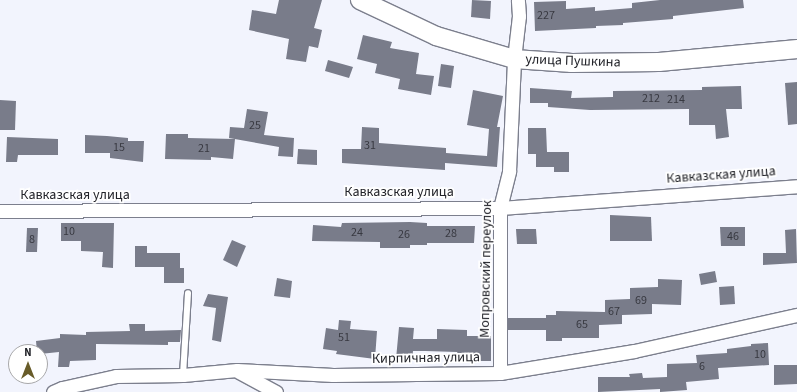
<!DOCTYPE html>
<html>
<head>
<meta charset="utf-8">
<style>
  body { margin:0 }
  #map { position:relative; width:797px; height:392px; overflow:hidden; background:#f2f4fd; font-family:"Source Sans 3",sans-serif }
  div>[style] { position:absolute }
  .building>* { inset:0; background:#797c8a }
  .roads { filter:drop-shadow(1px 0 #7c7f8d) drop-shadow(-1px 0 #7c7f8d) drop-shadow(0 1px #7c7f8d) drop-shadow(0 -1px #7c7f8d) }
  .lane>* { height:6px; margin:-3px; padding:0 3px; transform-origin:3px; border-radius:3px; background:#fff }
  .street>* { height:13px; margin:-6.5px; padding:0 6.5px; transform-origin:6.5px; border-radius:6.5px; background:#fff }
  .secondary>* { height:18px; margin:-9px; padding:0 9px; transform-origin:9px; border-radius:9px; background:#fff }
  span { translate:-50% -50%; white-space:nowrap; text-align:center; line-height:1.15; -webkit-text-stroke:3.5px #fff; paint-order:stroke }
  .number-label { font-size:12px; color:#383941 }
  .number-label span { -webkit-text-stroke-width:0 }
  .street-label { font-size:14px; color:#222329 }
  .north { position:absolute; left:8px; top:344px; width:40px; height:40px; box-sizing:border-box; background:#fff; border:1px solid #a7a7a9; border-radius:50%; rotate:0deg; font-size:11px; font-weight:700; line-height:16px; text-align:center; color:#222329 }
  .north::after { content:''; display:block; margin:auto; width:14px; height:18px; background:#685c29; clip-path:polygon(50% 0,100% 100%,50% 72%,0 100%) }
</style>
</head>
<body>
<div id="map">
  <div class="building">
    <div style="clip-path:polygon(279px 0,322px 0,314px 28px,322px 30px,318px 48px,309px 46px,306px 62px,286px 59px,289px 39px,249px 30px,252px 10px,276px 14px)"></div>
    <div style="clip-path:polygon(472px 0,491px 1px,490px 19px,471px 17px)"></div>
    <div style="clip-path:polygon(660px 0,743px 0,744px 8px,673px 16px,673px 19px,623px 23px,623px 25px,596px 26px,596px 28px,535px 31px,534px 2px,566px 1px,566px 9px,595px 7px,595px 11px,632px 8px,632px 3px)"></div>
    <div style="clip-path:polygon(363px 35px,392px 42px,390px 48px,419px 53px,416px 74px,434px 76px,431px 95px,398px 89px,400px 79px,375px 73px,377px 64px,357px 59px)"></div>
    <div style="clip-path:polygon(328px 60px,353px 67px,349px 78px,325px 71px)"></div>
    <div style="clip-path:polygon(441px 64px,454px 66px,451px 88px,438px 86px)"></div>
    <div style="clip-path:polygon(797px 82px,797px 124px,788px 125px,785px 83px)"></div>
    <div style="clip-path:polygon(741px 86px,742px 109px,726px 109px,729px 137px,716px 139px,715px 125px,689px 125px,689px 109px,590px 110px,548px 107px,548px 103px,530px 103px,530px 88px,572px 91px,571px 98px,613px 97px,613px 91px,702px 90px,702px 87px)"></div>
    <div style="clip-path:polygon(473px 90px,503px 96px,497px 127px,500px 127px,497px 167px,445px 163px,445px 170px,342px 163px,342px 149px,361px 149px,362px 127px,379px 128px,379px 143px,446px 148px,446px 153px,487px 156px,489px 129px,467px 125px)"></div>
    <div style="clip-path:polygon(0 100px,16px 101px,15px 130px,0 130px)"></div>
    <div style="clip-path:polygon(247px 109px,268px 112px,264px 135px,294px 138px,293px 157px,278px 156px,279px 147px,229px 138px,230px 127px,244px 128px)"></div>
    <div style="clip-path:polygon(528px 128px,546px 128px,547px 152px,569px 152px,569px 172px,554px 172px,554px 167px,536px 167px,536px 154px,528px 154px)"></div>
    <div style="clip-path:polygon(166px 134px,188px 134px,188px 138px,235px 139px,233px 159px,211px 157px,211px 160px,165px 159px)"></div>
    <div style="clip-path:polygon(85px 135px,107px 136px,128px 138px,128px 141px,144px 141px,143px 162px,110px 158px,110px 153px,85px 153px)"></div>
    <div style="clip-path:polygon(7px 137px,58px 139px,58px 155px,18px 155px,17px 162px,6px 162px)"></div>
    <div style="clip-path:polygon(298px 149px,317px 150px,317px 165px,297px 164px)"></div>
    <div style="clip-path:polygon(610px 215px,651px 217px,652px 241px,610px 241px)"></div>
    <div style="clip-path:polygon(410px 222px,427px 223px,427px 226px,475px 226px,474px 243px,427px 243px,427px 245px,410px 245px,410px 248px,380px 248px,380px 242px,312px 241px,313px 225px,341px 227px,342px 223px)"></div>
    <div style="clip-path:polygon(61px 223px,114px 223px,113px 268px,102px 267px,103px 252px,81px 251px,81px 241px,61px 241px)"></div>
    <div style="clip-path:polygon(720px 227px,745px 227px,745px 246px,721px 246px)"></div>
    <div style="clip-path:polygon(27px 228px,38px 228px,37px 252px,26px 252px)"></div>
    <div style="clip-path:polygon(516px 229px,536px 229px,537px 244px,517px 244px)"></div>
    <div style="clip-path:polygon(796px 229px,797px 263px,763px 265px,763px 253px,786px 253px,785px 230px)"></div>
    <div style="clip-path:polygon(232px 240px,246px 246px,237px 267px,223px 260px)"></div>
    <div style="clip-path:polygon(135px 246px,147px 246px,147px 253px,180px 253px,180px 268px,184px 268px,184px 283px,164px 283px,164px 267px,135px 267px)"></div>
    <div style="clip-path:polygon(715px 271px,717px 282px,701px 285px,699px 274px)"></div>
    <div style="clip-path:polygon(277px 278px,292px 281px,290px 298px,274px 296px)"></div>
    <div style="clip-path:polygon(658px 279px,682px 280px,681px 305px,652px 304px,652px 314px,622px 315px,622px 324px,599px 325px,599px 338px,562px 338px,562px 341px,546px 341px,546px 330px,508px 330px,508px 318px,546px 318px,546px 315px,556px 315px,556px 311px,605px 312px,605px 300px,630px 299px,630px 288px,658px 287px)"></div>
    <div style="clip-path:polygon(734px 286px,735px 304px,720px 305px,719px 287px)"></div>
    <div style="clip-path:polygon(208px 294px,228px 297px,221px 342px,212px 340px,216px 308px,203px 306px)"></div>
    <div style="clip-path:polygon(339px 320px,351px 321px,350px 329px,377px 331px,375px 359px,336px 354px,337px 351px,323px 349px,326px 328px,338px 330px)"></div>
    <div style="clip-path:polygon(129px 324px,145px 324px,145px 331px,181px 330px,180px 342px,168px 342px,168px 345px,96px 344px,96px 360px,70px 361px,69px 367px,58px 367px,59px 352px,40px 354px,40px 352px,37px 352px,36px 341px,60px 338px,60px 334px,86px 335px,86px 332px,130px 331px)"></div>
    <div style="clip-path:polygon(399px 327px,414px 328px,413px 339px,437px 339px,437px 329px,467px 330px,467px 336px,491px 336px,491px 361px,475px 361px,475px 356px,457px 355px,457px 352px,425px 351px,413px 351px,412px 360px,396px 359px)"></div>
    <div style="clip-path:polygon(768px 343px,769px 365px,718px 368px,719px 379px,686px 382px,687px 390px,660px 392px,660px 389px,598px 392px,598px 377px,630px 377px,629px 374px,642px 373px,643px 378px,667px 377px,667px 364px,697px 363px,696px 355px,727px 353px,727px 349px,751px 346px,751px 344px)"></div>
    <div style="clip-path:polygon(774px 365px,797px 365px,797px 384px,774px 385px)"></div>
  </div>
  <div class="roads">
    <div class="lane">
      <div style="left:183px;top:375px;width:82px;rotate:-86.5deg"></div>
    </div>
    <div class="street">
      <div style="left:0;top:211px;width:500px;rotate:-0.34deg"></div>
      <div style="left:500px;top:208px;width:298px;rotate:-4.2deg"></div>
      <div style="left:239px;top:372px;width:42px;rotate:28.4deg"></div>
      <div style="left:500px;top:373px;width:165px;rotate:-90deg"></div>
      <div style="left:500px;top:208px;width:38px;rotate:-76deg"></div>
      <div style="left:509px;top:171px;width:112px;rotate:-87.4deg"></div>
      <div style="left:514px;top:59px;width:43px;rotate:-83.4deg"></div>
      <div style="left:519px;top:16px;width:16px;rotate:-94deg"></div>
      <div style="left:53px;top:392px;width:10px;rotate:-24deg"></div>
      <div style="left:62px;top:388px;width:55px;rotate:-12.5deg"></div>
      <div style="left:116px;top:376px;width:67px;rotate:-0.9deg"></div>
      <div style="left:183px;top:375px;width:54px;rotate:-5.3deg"></div>
      <div style="left:237px;top:370px;width:96px;rotate:3deg"></div>
      <div style="left:333px;top:375px;width:167px;rotate:-0.7deg"></div>
      <div style="left:500px;top:373px;width:136px;rotate:-9.3deg"></div>
      <div style="left:634px;top:351px;width:167px;rotate:-12.5deg"></div>
    </div>
    <div class="secondary">
      <div style="left:360px;top:0;width:84px;rotate:25.3deg"></div>
      <div style="left:436px;top:36px;width:81px;rotate:16.4deg"></div>
      <div style="left:514px;top:59px;width:58px;rotate:3.9deg"></div>
      <div style="left:572px;top:63px;width:87px;rotate:-0.7deg"></div>
      <div style="left:659px;top:62px;width:139px;rotate:-5.4deg"></div>
    </div>
  </div>
  <div class="number-label">
    <span style="left:546px;top:16px">227</span>
    <span style="left:651px;top:99px">212</span>
    <span style="left:676px;top:100px">214</span>
    <span style="left:255px;top:126px">25</span>
    <span style="left:370px;top:146px">31</span>
    <span style="left:119px;top:148px">15</span>
    <span style="left:204px;top:149px">21</span>
    <span style="left:69px;top:232px">10</span>
    <span style="left:357px;top:233px">24</span>
    <span style="left:451px;top:234px">28</span>
    <span style="left:404px;top:235px">26</span>
    <span style="left:733px;top:237px">46</span>
    <span style="left:32px;top:240px">8</span>
    <span style="left:641px;top:301px">69</span>
    <span style="left:614px;top:312px">67</span>
    <span style="left:582px;top:325px">65</span>
    <span style="left:344px;top:338px">51</span>
    <span style="left:760px;top:355px">10</span>
    <span style="left:702px;top:367px">6</span>
  </div>
  <div class="street-label">
    <span style="left:573px;top:61px;rotate:2deg">улица Пушкина</span>
    <span style="left:721px;top:175px;rotate:-4deg">Кавказская улица</span>
    <span style="left:399px;top:192px">Кавказская улица</span>
    <span style="left:75px;top:195px">Кавказская улица</span>
    <span style="left:486px;top:269px;rotate:-89deg">Мопровский переулок</span>
    <span style="left:426px;top:358px;rotate:-1deg">Кирпичная улица</span>
  </div>
  <div class="north">N</div>
</div>
</body>
</html>
